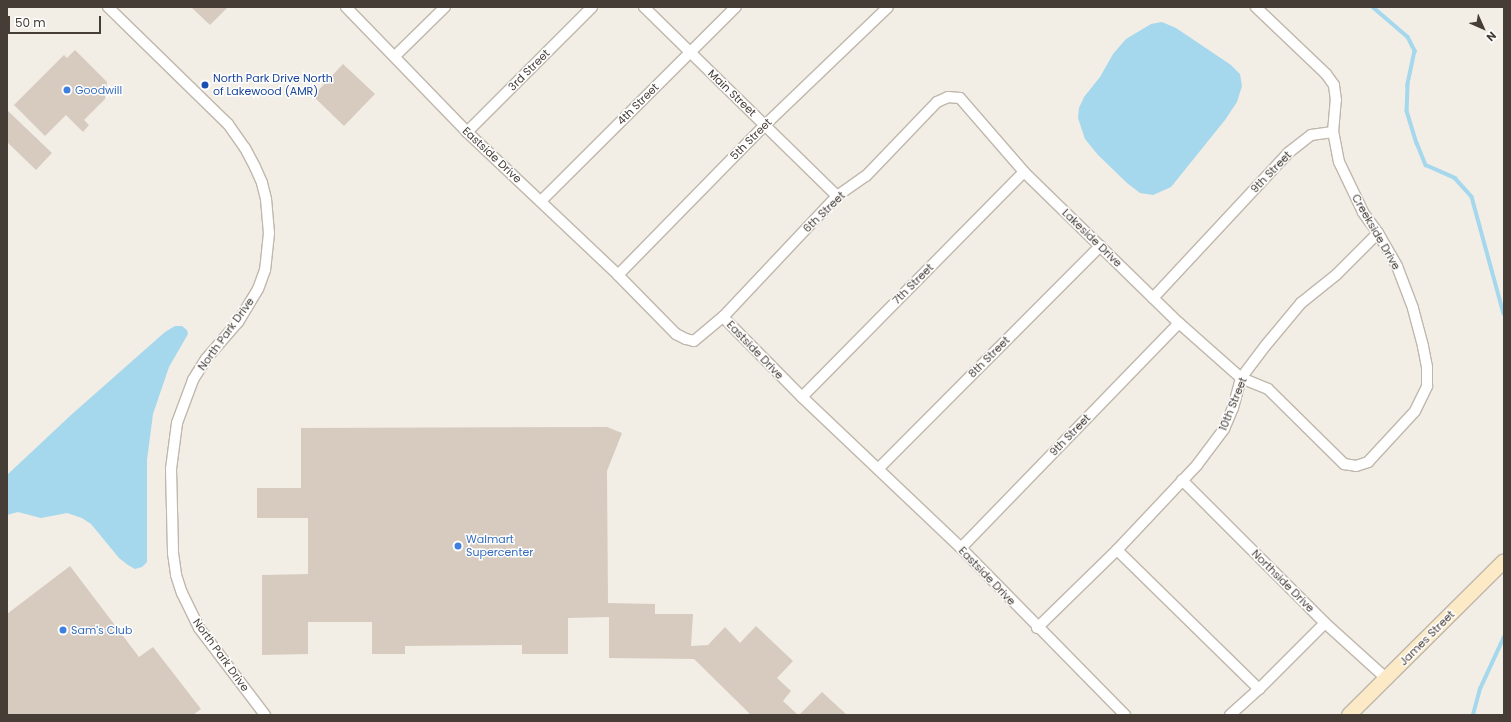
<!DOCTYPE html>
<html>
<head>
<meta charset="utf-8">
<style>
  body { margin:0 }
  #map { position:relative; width:1511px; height:722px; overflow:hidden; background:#f2eee6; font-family:Poppins,sans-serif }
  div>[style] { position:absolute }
  .water>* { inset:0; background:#a5d7ed }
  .stream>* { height:3.5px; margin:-1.75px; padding:0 1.75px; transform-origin:1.75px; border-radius:1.75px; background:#a5d7ed }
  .building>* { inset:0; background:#d7cbbf }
  .roads { filter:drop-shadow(1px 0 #c0b7ac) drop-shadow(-1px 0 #c0b7ac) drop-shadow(0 1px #c0b7ac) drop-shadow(0 -1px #c0b7ac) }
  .street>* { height:10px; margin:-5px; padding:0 5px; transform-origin:5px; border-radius:5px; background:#fff }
  .secondary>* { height:14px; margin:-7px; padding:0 7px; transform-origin:7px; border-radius:7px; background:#fceac6 }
  .dots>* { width:11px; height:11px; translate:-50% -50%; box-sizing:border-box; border:2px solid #fff; border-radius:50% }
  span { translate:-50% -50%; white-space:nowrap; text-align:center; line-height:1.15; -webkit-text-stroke:3px #fff; paint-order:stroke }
  .street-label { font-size:11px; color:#453d36 }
  .transit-label { font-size:11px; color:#164399 }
  .left { translate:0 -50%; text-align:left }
  .shop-label { font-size:11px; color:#366cbe }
  .frame { position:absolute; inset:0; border:8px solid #453d36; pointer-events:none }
  .north { position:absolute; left:1463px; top:8px; width:40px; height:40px; -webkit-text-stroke:3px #fff; paint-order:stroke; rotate:135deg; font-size:11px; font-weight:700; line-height:16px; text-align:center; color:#453d36 }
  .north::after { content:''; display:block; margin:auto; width:14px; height:18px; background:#453d36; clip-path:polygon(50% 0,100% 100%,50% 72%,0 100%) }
  .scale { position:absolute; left:8px; top:16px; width:93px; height:18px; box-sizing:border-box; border:2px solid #453d36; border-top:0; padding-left:5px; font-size:12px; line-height:14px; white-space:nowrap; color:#453d36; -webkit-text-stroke:3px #fff; paint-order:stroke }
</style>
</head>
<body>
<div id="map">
  <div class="water">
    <div style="clip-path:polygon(1162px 22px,1176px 28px,1231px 65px,1240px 74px,1242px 86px,1237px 102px,1225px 120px,1171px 187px,1153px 195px,1140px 193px,1127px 183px,1098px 155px,1085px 139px,1078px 118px,1079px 108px,1084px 97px,1100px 77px,1113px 54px,1126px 39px,1151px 24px)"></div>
    <div style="clip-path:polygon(175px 326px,182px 326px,187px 330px,188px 334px,169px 367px,153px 414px,147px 460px,147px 562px,142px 567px,135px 569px,128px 565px,119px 558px,91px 524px,82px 518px,67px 513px,41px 518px,18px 512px,7px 515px,7px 475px,71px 415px,165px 332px)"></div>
  </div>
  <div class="stream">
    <div style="left:1373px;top:7px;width:46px;rotate:40.6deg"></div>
    <div style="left:1408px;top:37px;width:16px;rotate:63deg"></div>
    <div style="left:1415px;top:51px;width:35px;rotate:102deg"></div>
    <div style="left:1408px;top:85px;width:26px;rotate:92deg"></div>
    <div style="left:1407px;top:111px;width:34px;rotate:73deg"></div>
    <div style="left:1417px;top:143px;width:24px;rotate:68deg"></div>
    <div style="left:1426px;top:165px;width:32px;rotate:24deg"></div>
    <div style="left:1455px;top:178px;width:25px;rotate:48deg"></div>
    <div style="left:1472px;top:197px;width:121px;rotate:74.7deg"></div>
    <div style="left:1473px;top:715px;width:27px;rotate:-75deg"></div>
    <div style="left:1480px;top:689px;width:57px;rotate:-65.2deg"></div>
  </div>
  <div class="building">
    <div style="clip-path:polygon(191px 7px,228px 7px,210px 25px)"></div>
    <div style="clip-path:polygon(75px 50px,107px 82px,105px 99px,84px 120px,89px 125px,83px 132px,66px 115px,45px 136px,14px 105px,64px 55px,67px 58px)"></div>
    <div style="clip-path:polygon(343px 64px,375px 94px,344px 126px,313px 96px)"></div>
    <div style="clip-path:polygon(7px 110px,52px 153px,36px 170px,7px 142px)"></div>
    <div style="clip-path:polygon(607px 427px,622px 433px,607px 471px,608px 603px,655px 604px,655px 614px,693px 614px,691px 646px,708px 645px,725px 627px,740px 643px,756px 626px,793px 661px,777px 678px,791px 691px,783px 701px,798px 715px,751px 715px,694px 659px,609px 658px,609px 617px,568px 618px,568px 654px,522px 654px,522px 645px,405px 646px,405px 654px,372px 654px,372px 622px,308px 622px,308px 654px,262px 655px,262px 575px,308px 574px,308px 518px,257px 518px,257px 488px,301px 488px,301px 428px)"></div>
    <div style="clip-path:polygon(70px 566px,139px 657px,153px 647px,201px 709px,193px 715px,7px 715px,7px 614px)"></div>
    <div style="clip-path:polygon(822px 692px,847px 715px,799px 715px)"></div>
  </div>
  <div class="roads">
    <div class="street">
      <div style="left:108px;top:7px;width:168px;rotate:44.3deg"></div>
      <div style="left:228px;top:124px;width:29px;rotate:55deg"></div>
      <div style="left:245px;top:148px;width:21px;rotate:62deg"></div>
      <div style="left:255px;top:167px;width:17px;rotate:66deg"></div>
      <div style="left:262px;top:183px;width:16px;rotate:76deg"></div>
      <div style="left:266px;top:199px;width:34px;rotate:85deg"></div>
      <div style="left:269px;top:233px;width:37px;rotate:96deg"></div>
      <div style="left:265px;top:270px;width:20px;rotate:110deg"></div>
      <div style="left:258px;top:289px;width:39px;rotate:121deg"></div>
      <div style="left:238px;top:322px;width:49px;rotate:130.9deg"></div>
      <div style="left:206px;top:359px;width:25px;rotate:122deg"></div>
      <div style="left:193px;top:380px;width:46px;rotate:110.4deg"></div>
      <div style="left:177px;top:423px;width:46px;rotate:97.4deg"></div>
      <div style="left:171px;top:469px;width:84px;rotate:88.6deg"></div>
      <div style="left:173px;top:553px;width:22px;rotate:82deg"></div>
      <div style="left:176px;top:575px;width:19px;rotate:72deg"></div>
      <div style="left:182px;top:593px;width:39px;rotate:64deg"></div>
      <div style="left:199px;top:628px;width:109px;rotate:52.8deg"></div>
      <div style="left:346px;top:7px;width:174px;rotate:45.9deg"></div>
      <div style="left:467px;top:132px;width:208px;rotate:43.4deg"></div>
      <div style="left:618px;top:275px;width:83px;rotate:45.5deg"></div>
      <div style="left:676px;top:334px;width:11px;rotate:27deg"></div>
      <div style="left:686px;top:339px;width:8px;rotate:14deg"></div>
      <div style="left:694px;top:341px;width:38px;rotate:-40deg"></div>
      <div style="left:723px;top:317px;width:166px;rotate:-46.7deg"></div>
      <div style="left:837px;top:196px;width:35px;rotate:-35deg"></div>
      <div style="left:866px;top:176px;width:103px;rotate:-46.2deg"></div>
      <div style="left:937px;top:102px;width:12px;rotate:-24deg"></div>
      <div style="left:948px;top:97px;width:12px;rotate:5deg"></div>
      <div style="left:960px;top:98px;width:98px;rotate:49.1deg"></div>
      <div style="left:1024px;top:172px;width:216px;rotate:44.3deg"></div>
      <div style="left:1179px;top:323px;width:83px;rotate:41.6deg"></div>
      <div style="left:1241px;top:378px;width:29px;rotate:22deg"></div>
      <div style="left:1268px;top:389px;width:107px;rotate:44.6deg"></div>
      <div style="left:1344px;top:464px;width:12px;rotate:9deg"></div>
      <div style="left:1356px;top:466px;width:13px;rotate:-18deg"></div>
      <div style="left:1368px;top:462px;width:69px;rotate:-47.3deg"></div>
      <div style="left:1415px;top:411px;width:28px;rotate:-64deg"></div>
      <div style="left:1427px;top:386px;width:19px;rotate:-90deg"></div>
      <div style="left:1427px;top:367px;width:21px;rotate:-101deg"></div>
      <div style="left:1423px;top:346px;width:39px;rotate:-105deg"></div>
      <div style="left:1413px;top:308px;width:45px;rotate:-110.9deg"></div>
      <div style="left:1397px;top:266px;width:38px;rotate:-120deg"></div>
      <div style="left:1378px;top:233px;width:26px;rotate:-126deg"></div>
      <div style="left:1363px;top:212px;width:55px;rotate:-115.6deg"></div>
      <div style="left:1339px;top:162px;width:31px;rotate:-101deg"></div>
      <div style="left:1333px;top:132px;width:32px;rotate:-85deg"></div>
      <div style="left:1336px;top:100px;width:15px;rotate:-98deg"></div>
      <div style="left:1334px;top:85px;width:14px;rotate:-126deg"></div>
      <div style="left:1326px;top:74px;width:97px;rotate:-136.3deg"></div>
      <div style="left:644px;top:7px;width:270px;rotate:44.4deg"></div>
      <div style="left:395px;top:56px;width:70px;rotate:-44.4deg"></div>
      <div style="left:467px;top:132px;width:177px;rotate:-45deg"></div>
      <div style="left:541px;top:201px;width:275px;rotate:-44.9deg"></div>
      <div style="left:618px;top:275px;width:210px;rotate:-45.6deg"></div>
      <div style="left:765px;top:125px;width:170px;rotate:-43.8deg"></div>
      <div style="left:1153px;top:298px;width:198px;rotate:-47deg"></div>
      <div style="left:1288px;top:153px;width:29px;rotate:-38deg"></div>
      <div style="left:1311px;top:135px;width:22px;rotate:-8deg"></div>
      <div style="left:723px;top:317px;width:112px;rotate:45.4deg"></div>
      <div style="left:802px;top:397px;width:219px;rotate:43.5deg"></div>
      <div style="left:961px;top:548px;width:234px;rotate:45.5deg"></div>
      <div style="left:802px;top:397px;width:316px;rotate:-45.4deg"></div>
      <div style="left:878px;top:469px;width:315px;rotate:-45.1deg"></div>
      <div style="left:1182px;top:480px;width:202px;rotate:45deg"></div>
      <div style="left:1325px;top:623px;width:84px;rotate:42.1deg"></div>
      <div style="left:961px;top:548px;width:313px;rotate:-45.9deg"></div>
      <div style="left:1117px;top:550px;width:199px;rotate:44.4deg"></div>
      <div style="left:1037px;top:628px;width:112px;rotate:-44.3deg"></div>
      <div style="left:1117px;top:550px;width:117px;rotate:-46.7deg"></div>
      <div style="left:1197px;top:465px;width:45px;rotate:-53.1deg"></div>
      <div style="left:1224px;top:429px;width:23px;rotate:-67deg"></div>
      <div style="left:1233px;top:408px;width:31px;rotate:-75deg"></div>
      <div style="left:1241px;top:378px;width:41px;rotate:-52.9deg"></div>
      <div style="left:1266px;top:345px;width:55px;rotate:-50.2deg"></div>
      <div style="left:1301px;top:303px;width:45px;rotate:-38.7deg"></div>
      <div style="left:1336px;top:275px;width:59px;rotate:-45deg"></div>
      <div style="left:1230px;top:715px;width:39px;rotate:-42deg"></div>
      <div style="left:1259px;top:689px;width:93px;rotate:-45deg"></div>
    </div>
    <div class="secondary">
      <div style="left:1349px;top:715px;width:218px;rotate:-44.8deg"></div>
    </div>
  </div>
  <div class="dots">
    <div style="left:205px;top:85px;background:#1a4fb4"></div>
    <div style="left:67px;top:90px;background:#3f7fe0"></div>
    <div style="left:458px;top:546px;background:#3f7fe0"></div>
    <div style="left:63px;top:630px;background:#3f7fe0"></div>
  </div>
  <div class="street-label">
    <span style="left:529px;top:70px;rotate:-45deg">3rd Street</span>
    <span style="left:732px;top:93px;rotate:44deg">Main Street</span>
    <span style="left:638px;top:104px;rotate:-45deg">4th Street</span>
    <span style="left:751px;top:139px;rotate:-45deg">5th Street</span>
    <span style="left:492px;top:155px;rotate:43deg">Eastside Drive</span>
    <span style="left:1271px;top:172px;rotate:-46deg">9th Street</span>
    <span style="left:824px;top:212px;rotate:-44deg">6th Street</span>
    <span style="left:1376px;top:232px;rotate:60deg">Creekside Drive</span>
    <span style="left:1092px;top:238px;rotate:44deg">Lakeside Drive</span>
    <span style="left:913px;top:284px;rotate:-45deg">7th Street</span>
    <span style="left:226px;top:334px;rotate:-54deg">North Park Drive</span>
    <span style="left:755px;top:350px;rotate:46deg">Eastside Drive</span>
    <span style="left:989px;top:357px;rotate:-45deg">8th Street</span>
    <span style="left:1233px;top:404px;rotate:-68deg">10th Street</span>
    <span style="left:1070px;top:435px;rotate:-46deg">9th Street</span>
    <span style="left:987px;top:576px;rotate:46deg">Eastside Drive</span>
    <span style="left:1283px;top:581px;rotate:45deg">Northside Drive</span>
    <span style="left:1427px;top:638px;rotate:-45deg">James Street</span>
    <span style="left:221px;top:655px;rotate:54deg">North Park Drive</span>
  </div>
  <div class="transit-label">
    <span class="left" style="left:213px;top:85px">North Park Drive North<br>of Lakewood (AMR)</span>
  </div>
  <div class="shop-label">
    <span class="left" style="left:75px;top:90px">Goodwill</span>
    <span class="left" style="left:466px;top:546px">Walmart<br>Supercenter</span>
    <span class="left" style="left:71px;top:630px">Sam's Club</span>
  </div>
  <div class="frame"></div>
  <div class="north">N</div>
  <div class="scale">50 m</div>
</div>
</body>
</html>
